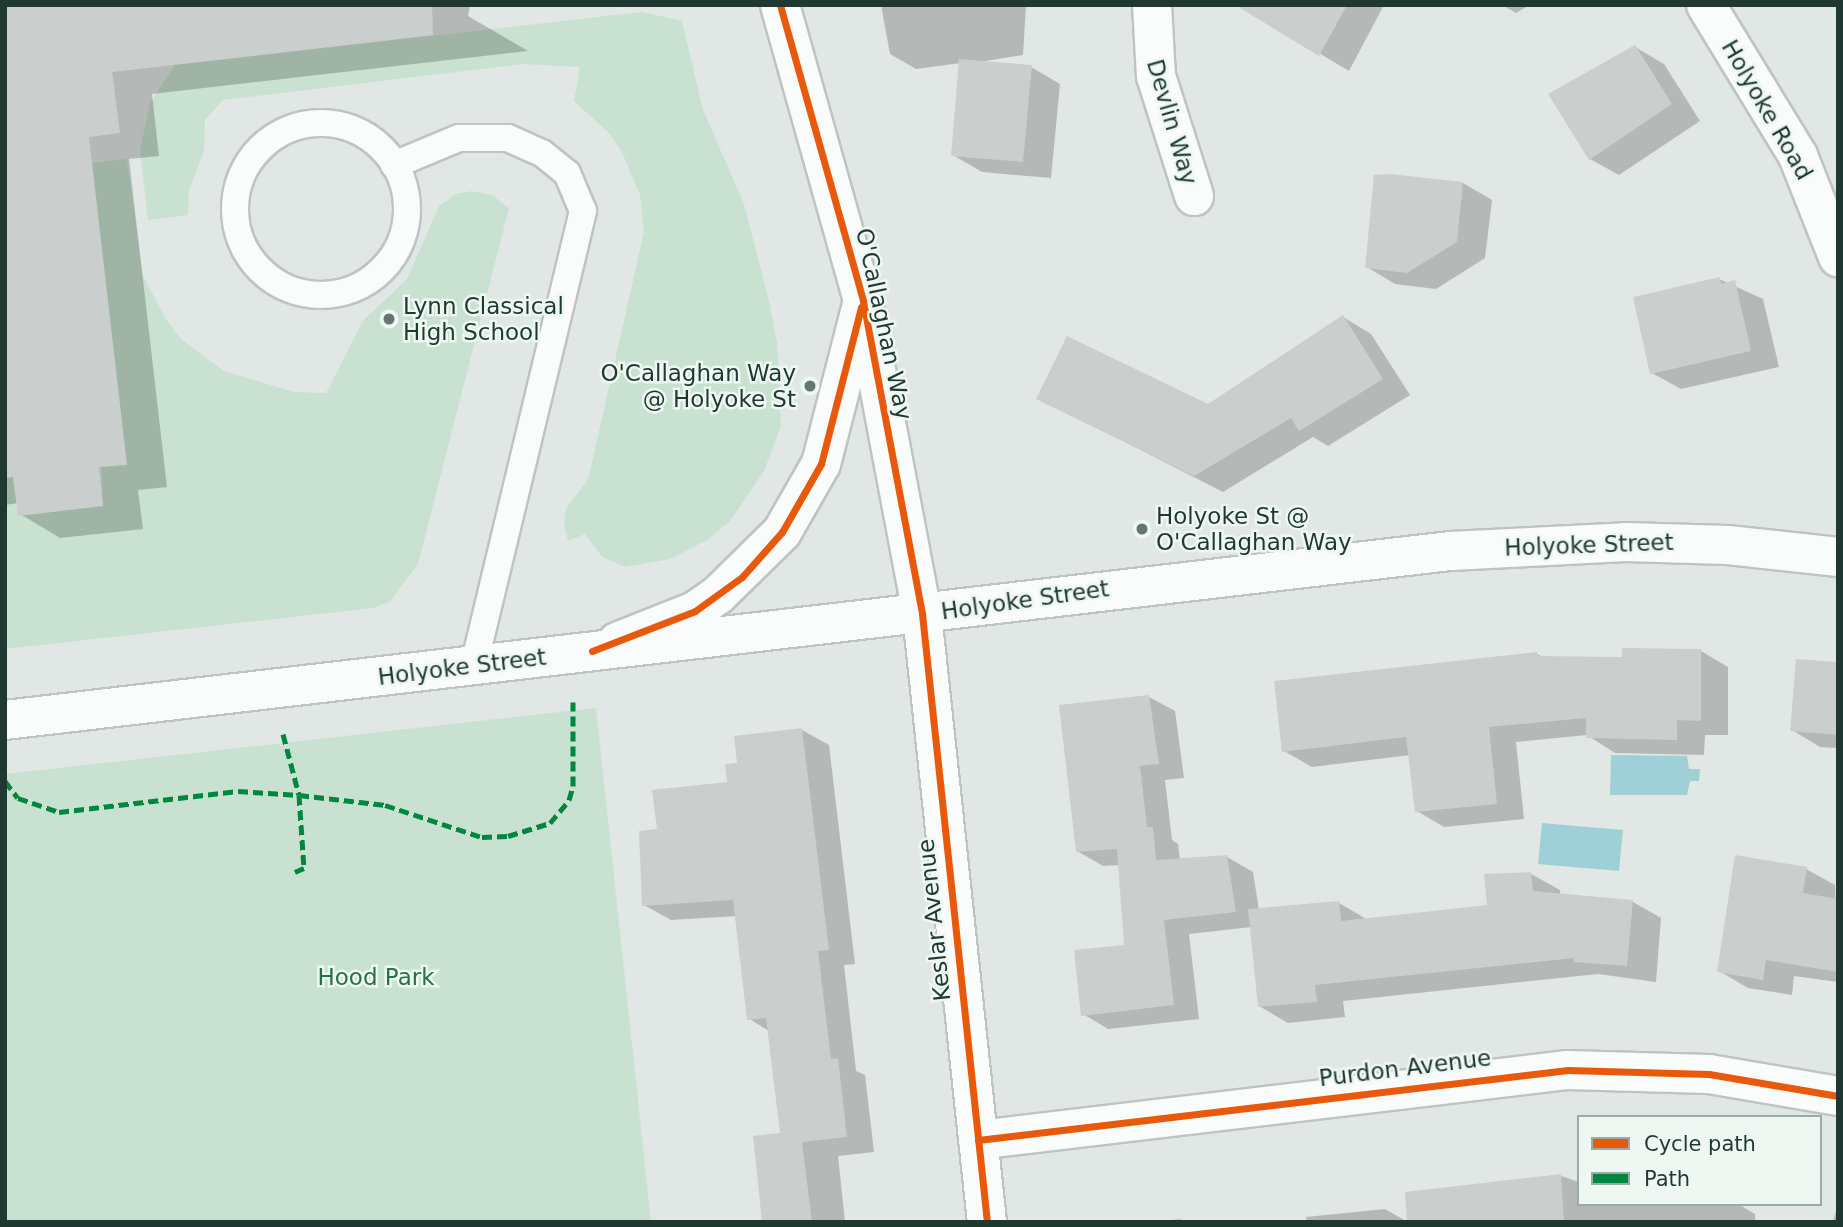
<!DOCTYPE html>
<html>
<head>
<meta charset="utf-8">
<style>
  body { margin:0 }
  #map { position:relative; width:1843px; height:1227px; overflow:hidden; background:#e1e7e4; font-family:"DejaVu Sans",sans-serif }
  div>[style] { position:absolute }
  .green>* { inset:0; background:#c9e1d0 }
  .water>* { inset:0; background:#9fd0d7 }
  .shadow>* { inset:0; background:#0003 }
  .building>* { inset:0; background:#cacfcd }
  .roads { filter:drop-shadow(2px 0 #bec4c1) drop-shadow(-2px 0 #bec4c1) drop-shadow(0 2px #bec4c1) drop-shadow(0 -2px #bec4c1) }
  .lane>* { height:26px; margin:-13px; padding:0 13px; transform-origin:13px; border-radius:13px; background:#fafbfb }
  .lane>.ring { margin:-13px; padding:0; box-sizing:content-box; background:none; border:26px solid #fafbfb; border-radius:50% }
  .street>* { height:38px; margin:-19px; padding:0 19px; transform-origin:19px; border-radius:19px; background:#fafbfb }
  .secondary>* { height:38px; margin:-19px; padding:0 19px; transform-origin:19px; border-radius:19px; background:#fafbfb }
  .quiet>* { height:5px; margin-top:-2.5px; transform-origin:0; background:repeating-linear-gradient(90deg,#00873e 0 10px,transparent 0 15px) }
  .cycleway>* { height:7px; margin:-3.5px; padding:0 3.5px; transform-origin:3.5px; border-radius:3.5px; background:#e8590c }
  .dots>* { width:19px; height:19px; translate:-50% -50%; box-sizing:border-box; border:4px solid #eef7f2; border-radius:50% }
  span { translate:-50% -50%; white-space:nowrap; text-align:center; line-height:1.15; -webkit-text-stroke:5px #eef7f2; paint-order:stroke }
  .street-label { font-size:23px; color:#1f3932 }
  .poi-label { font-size:23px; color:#1f3932 }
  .left { translate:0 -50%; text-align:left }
  .right { translate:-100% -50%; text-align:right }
  .park-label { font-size:23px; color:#297144 }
  .frame { position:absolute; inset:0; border:7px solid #1f3932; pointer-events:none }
  .legend { position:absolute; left:1577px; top:1115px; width:245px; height:91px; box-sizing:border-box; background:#eef7f2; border:2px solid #9baba5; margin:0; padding:9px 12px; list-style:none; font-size:21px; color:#1f3932 }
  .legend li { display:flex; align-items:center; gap:14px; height:35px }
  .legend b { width:35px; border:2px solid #9baba5 }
</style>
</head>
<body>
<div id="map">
  <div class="green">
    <div style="clip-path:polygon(642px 12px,682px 21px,703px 110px,744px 204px,768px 297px,777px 342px,781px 426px,764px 471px,730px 521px,707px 540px,670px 559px,625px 567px,602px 557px,585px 534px,568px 541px,564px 524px,566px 508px,588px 480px,644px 232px,640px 195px,622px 152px,610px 134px,574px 101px,580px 67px,523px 64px,223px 100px,205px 120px,204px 151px,189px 190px,188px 215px,148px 220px,140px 150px,150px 103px,175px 65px)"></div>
    <div style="clip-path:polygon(127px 159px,143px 276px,167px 321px,182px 340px,224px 371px,294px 392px,326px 393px,363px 321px,407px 279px,439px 206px,456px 194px,472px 191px,492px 195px,509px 208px,418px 564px,390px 601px,373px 608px,5px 649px,5px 478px,13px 477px,18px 515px,103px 506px,92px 163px)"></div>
    <div style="clip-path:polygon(596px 708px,651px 1222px,5px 1222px,5px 774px)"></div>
  </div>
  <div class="water">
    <div style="clip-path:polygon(1611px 755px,1687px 756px,1689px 769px,1700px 769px,1699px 781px,1690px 781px,1687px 795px,1610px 795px)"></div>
    <div style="clip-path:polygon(1542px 823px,1623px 830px,1619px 871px,1538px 864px)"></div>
  </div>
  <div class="shadow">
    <div style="clip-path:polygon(5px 5px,470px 5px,468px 16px,528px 51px,152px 94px,159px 156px,129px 159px,167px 487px,138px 490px,143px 529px,60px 538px,20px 514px,18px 503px,5px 505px)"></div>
    <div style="clip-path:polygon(881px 5px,1026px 5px,1023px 55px,979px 62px,1031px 67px,1060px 84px,1051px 178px,982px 172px,953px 155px,961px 63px,916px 69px,890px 54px)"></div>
    <div style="clip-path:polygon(1258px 5px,1384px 5px,1349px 71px,1253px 14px)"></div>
    <div style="clip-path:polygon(1502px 5px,1530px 5px,1516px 13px)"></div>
    <div style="clip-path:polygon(1635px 47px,1664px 64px,1700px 121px,1619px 175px,1590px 159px,1550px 95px)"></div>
    <div style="clip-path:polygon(1463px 183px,1492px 200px,1485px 258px,1436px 289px,1395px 284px,1367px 267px)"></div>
    <div style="clip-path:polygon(1719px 279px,1763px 299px,1779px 367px,1681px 389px,1652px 373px)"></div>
    <div style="clip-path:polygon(1343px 317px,1371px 334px,1410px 395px,1328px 446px,1313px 437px,1223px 492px,1039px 398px,1208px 406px)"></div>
    <div style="clip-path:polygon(1701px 651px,1728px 667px,1728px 735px,1705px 735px,1704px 755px,1615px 753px,1587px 735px,1516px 742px,1524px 819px,1444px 827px,1417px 811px,1410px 755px,1312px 767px,1284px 751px,1537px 654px,1544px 658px,1624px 659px)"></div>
    <div style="clip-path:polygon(1838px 664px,1838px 748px,1820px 747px,1792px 730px)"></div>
    <div style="clip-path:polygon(1149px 697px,1175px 711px,1184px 778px,1165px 780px,1172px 840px,1178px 844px,1180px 860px,1227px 857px,1253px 872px,1259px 910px,1339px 903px,1368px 920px,1489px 907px,1531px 874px,1560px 890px,1560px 895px,1633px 902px,1661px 918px,1656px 982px,1598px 974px,1343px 1001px,1345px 1017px,1288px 1023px,1259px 1006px,1252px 927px,1189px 934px,1199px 1019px,1108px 1029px,1083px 1014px,1126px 946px,1120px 865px,1103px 866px,1077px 851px)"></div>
    <div style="clip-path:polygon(802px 730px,829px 745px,855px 964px,844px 965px,856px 1071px,865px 1075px,874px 1152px,838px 1156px,845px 1222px,763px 1222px,782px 1134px,769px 1031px,748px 1018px,737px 916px,671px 920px,644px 905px,659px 830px,729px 784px,739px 764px)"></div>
    <div style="clip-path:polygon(1806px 869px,1835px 885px,1838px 982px,1794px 976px,1792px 995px,1748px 988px,1719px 971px)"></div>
    <div style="clip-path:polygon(1561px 1176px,1579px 1182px,1579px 1204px,1738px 1204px,1755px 1214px,1755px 1222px,1426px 1222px)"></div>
    <div style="clip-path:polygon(1385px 1209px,1408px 1222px,1307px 1222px,1306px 1217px)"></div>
    <div style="clip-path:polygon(1836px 1211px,1838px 1222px,1827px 1222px,1833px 1221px)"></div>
    <div style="clip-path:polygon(1180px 1219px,1185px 1222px,1157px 1222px)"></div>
  </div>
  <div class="building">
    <div style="clip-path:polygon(5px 5px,432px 5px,433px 35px,112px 72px,120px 133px,89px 137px,127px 465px,99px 467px,103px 506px,18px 516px,13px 477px,5px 478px)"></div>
    <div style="clip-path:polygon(1235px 5px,1347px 5px,1319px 56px)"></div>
    <div style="clip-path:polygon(1635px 45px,1672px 104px,1589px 160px,1548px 94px)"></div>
    <div style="clip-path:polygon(959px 59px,1032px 65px,1023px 162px,951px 156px)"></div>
    <div style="clip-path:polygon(1390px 174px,1463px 182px,1457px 242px,1407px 273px,1365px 268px,1374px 175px)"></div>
    <div style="clip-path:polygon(1720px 277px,1721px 284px,1735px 280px,1751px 351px,1650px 374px,1633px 297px)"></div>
    <div style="clip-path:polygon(1343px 315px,1383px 379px,1299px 431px,1291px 418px,1194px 476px,1036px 399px,1067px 336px,1208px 404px)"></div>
    <div style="clip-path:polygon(1622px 648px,1701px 649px,1701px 721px,1677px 720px,1677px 740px,1586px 738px,1586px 718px,1489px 727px,1497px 804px,1415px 812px,1406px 737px,1282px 752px,1274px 681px,1537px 652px,1538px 656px,1622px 657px)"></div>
    <div style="clip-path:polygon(1796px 659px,1838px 662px,1838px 735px,1790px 731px)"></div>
    <div style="clip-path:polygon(1149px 695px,1159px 764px,1140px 766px,1147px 827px,1153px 827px,1156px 860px,1227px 855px,1236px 912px,1164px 920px,1174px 1005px,1081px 1016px,1074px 950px,1124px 945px,1117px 849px,1076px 852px,1059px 705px)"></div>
    <div style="clip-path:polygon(802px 728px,829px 950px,818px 951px,831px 1059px,838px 1058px,847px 1137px,802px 1142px,812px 1222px,762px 1222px,753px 1136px,780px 1133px,766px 1018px,747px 1020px,733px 900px,642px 906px,639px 831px,657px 829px,652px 790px,727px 782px,725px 764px,737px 763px,734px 736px)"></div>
    <div style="clip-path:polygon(1735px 855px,1807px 867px,1803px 893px,1838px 899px,1838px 972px,1766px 960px,1763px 980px,1717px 972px)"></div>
    <div style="clip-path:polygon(1531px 872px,1533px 891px,1633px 900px,1627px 966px,1574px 962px,1574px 958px,1315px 985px,1317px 1002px,1258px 1007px,1248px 909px,1339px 901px,1341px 921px,1487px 905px,1484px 874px)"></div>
    <div style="clip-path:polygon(1561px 1174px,1564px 1222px,1407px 1222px,1405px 1192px)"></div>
  </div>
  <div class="roads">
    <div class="lane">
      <div class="ring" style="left:235px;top:123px;width:146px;height:146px"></div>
      <div style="left:394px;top:165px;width:70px;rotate:-22.6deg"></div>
      <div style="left:459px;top:138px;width:49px"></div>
      <div style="left:508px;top:138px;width:37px;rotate:24deg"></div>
      <div style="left:542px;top:153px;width:32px;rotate:39deg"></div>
      <div style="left:567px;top:173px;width:41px;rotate:67.2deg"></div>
      <div style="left:583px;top:211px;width:467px;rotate:103.5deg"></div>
    </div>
    <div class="street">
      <div style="left:1152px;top:5px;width:71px;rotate:86.8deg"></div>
      <div style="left:1156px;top:76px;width:126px;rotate:72.4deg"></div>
      <div style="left:1706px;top:5px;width:177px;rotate:58.6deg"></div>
      <div style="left:1798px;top:156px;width:109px;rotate:68.4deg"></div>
      <div style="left:617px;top:642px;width:84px;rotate:-21.7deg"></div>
      <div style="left:695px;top:611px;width:28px;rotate:-35deg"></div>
      <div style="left:718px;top:595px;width:90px;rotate:-44.5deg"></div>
      <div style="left:782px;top:532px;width:78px;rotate:-60.2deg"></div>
      <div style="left:821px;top:464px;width:168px;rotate:-75.6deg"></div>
      <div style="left:978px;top:1140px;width:594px;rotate:-6.77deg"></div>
      <div style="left:1568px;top:1070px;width:141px;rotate:1.6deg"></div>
      <div style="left:1709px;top:1074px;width:131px;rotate:9.7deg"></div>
    </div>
    <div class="secondary">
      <div style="left:780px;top:5px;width:307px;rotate:74.3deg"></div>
      <div style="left:863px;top:301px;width:319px;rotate:79.3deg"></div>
      <div style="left:922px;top:614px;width:611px;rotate:83.9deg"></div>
      <div style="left:5px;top:720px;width:1456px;rotate:-6.67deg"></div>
      <div style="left:1451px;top:551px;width:175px;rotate:-2.9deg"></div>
      <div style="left:1626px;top:542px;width:102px;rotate:1.7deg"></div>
      <div style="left:1728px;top:545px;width:111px;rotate:6.2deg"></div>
    </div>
  </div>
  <div class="quiet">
    <div style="left:283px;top:734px;width:63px;rotate:75.3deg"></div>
    <div style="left:299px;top:795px;width:87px;rotate:6.6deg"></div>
    <div style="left:385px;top:805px;width:102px;rotate:18.3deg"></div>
    <div style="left:482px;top:837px;width:26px;rotate:-2deg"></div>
    <div style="left:508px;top:836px;width:44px;rotate:-17.2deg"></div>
    <div style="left:550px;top:823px;width:30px;rotate:-50deg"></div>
    <div style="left:569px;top:800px;width:15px;rotate:-74deg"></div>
    <div style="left:573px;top:786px;width:84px;rotate:-90deg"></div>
    <div style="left:5px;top:781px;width:21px;rotate:53deg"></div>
    <div style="left:18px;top:798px;width:43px;rotate:18.9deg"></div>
    <div style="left:59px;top:812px;width:180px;rotate:-6.7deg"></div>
    <div style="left:238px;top:791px;width:61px;rotate:3.8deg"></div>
    <div style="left:299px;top:795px;width:73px;rotate:86.1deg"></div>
    <div style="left:304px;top:868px;width:10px;rotate:156deg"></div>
  </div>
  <div class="cycleway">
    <div style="left:780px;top:5px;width:307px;rotate:74.3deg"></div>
    <div style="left:863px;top:301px;width:319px;rotate:79.3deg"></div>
    <div style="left:922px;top:614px;width:611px;rotate:83.9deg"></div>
    <div style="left:592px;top:651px;width:110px;rotate:-21.2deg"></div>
    <div style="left:695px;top:611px;width:58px;rotate:-35.9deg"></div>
    <div style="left:742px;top:577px;width:60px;rotate:-48.4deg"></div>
    <div style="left:782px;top:532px;width:78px;rotate:-60.2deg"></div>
    <div style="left:821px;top:464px;width:162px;rotate:-75.7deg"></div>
    <div style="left:978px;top:1140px;width:594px;rotate:-6.77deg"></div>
    <div style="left:1568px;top:1070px;width:141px;rotate:1.6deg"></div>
    <div style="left:1709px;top:1074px;width:131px;rotate:9.7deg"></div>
  </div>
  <div class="dots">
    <div style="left:389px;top:319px;background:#637670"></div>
    <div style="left:810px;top:386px;background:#637670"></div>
    <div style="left:1142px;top:529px;background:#637670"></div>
  </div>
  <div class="street-label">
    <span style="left:1767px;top:110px;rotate:60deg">Holyoke Road</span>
    <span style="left:1172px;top:122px;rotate:74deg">Devlin Way</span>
    <span style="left:884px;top:324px;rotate:78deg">O'Callaghan Way</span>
    <span style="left:1589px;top:545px;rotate:-2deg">Holyoke Street</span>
    <span style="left:1025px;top:600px;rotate:-8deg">Holyoke Street</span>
    <span style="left:462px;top:667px;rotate:-7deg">Holyoke Street</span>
    <span style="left:934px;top:920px;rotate:-96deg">Keslar Avenue</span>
    <span style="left:1405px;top:1068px;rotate:-7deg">Purdon Avenue</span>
  </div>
  <div class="poi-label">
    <span class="left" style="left:403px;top:319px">Lynn Classical<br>High School</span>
    <span class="right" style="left:796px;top:386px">O'Callaghan Way<br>@ Holyoke St</span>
    <span class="left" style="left:1156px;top:529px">Holyoke St @<br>O'Callaghan Way</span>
  </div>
  <div class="park-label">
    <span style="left:376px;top:977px">Hood Park</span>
  </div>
  <div class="frame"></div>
  <ul class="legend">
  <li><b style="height:9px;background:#e8590c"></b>Cycle path</li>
  <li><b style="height:9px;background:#00873e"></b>Path</li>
  </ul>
</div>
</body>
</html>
